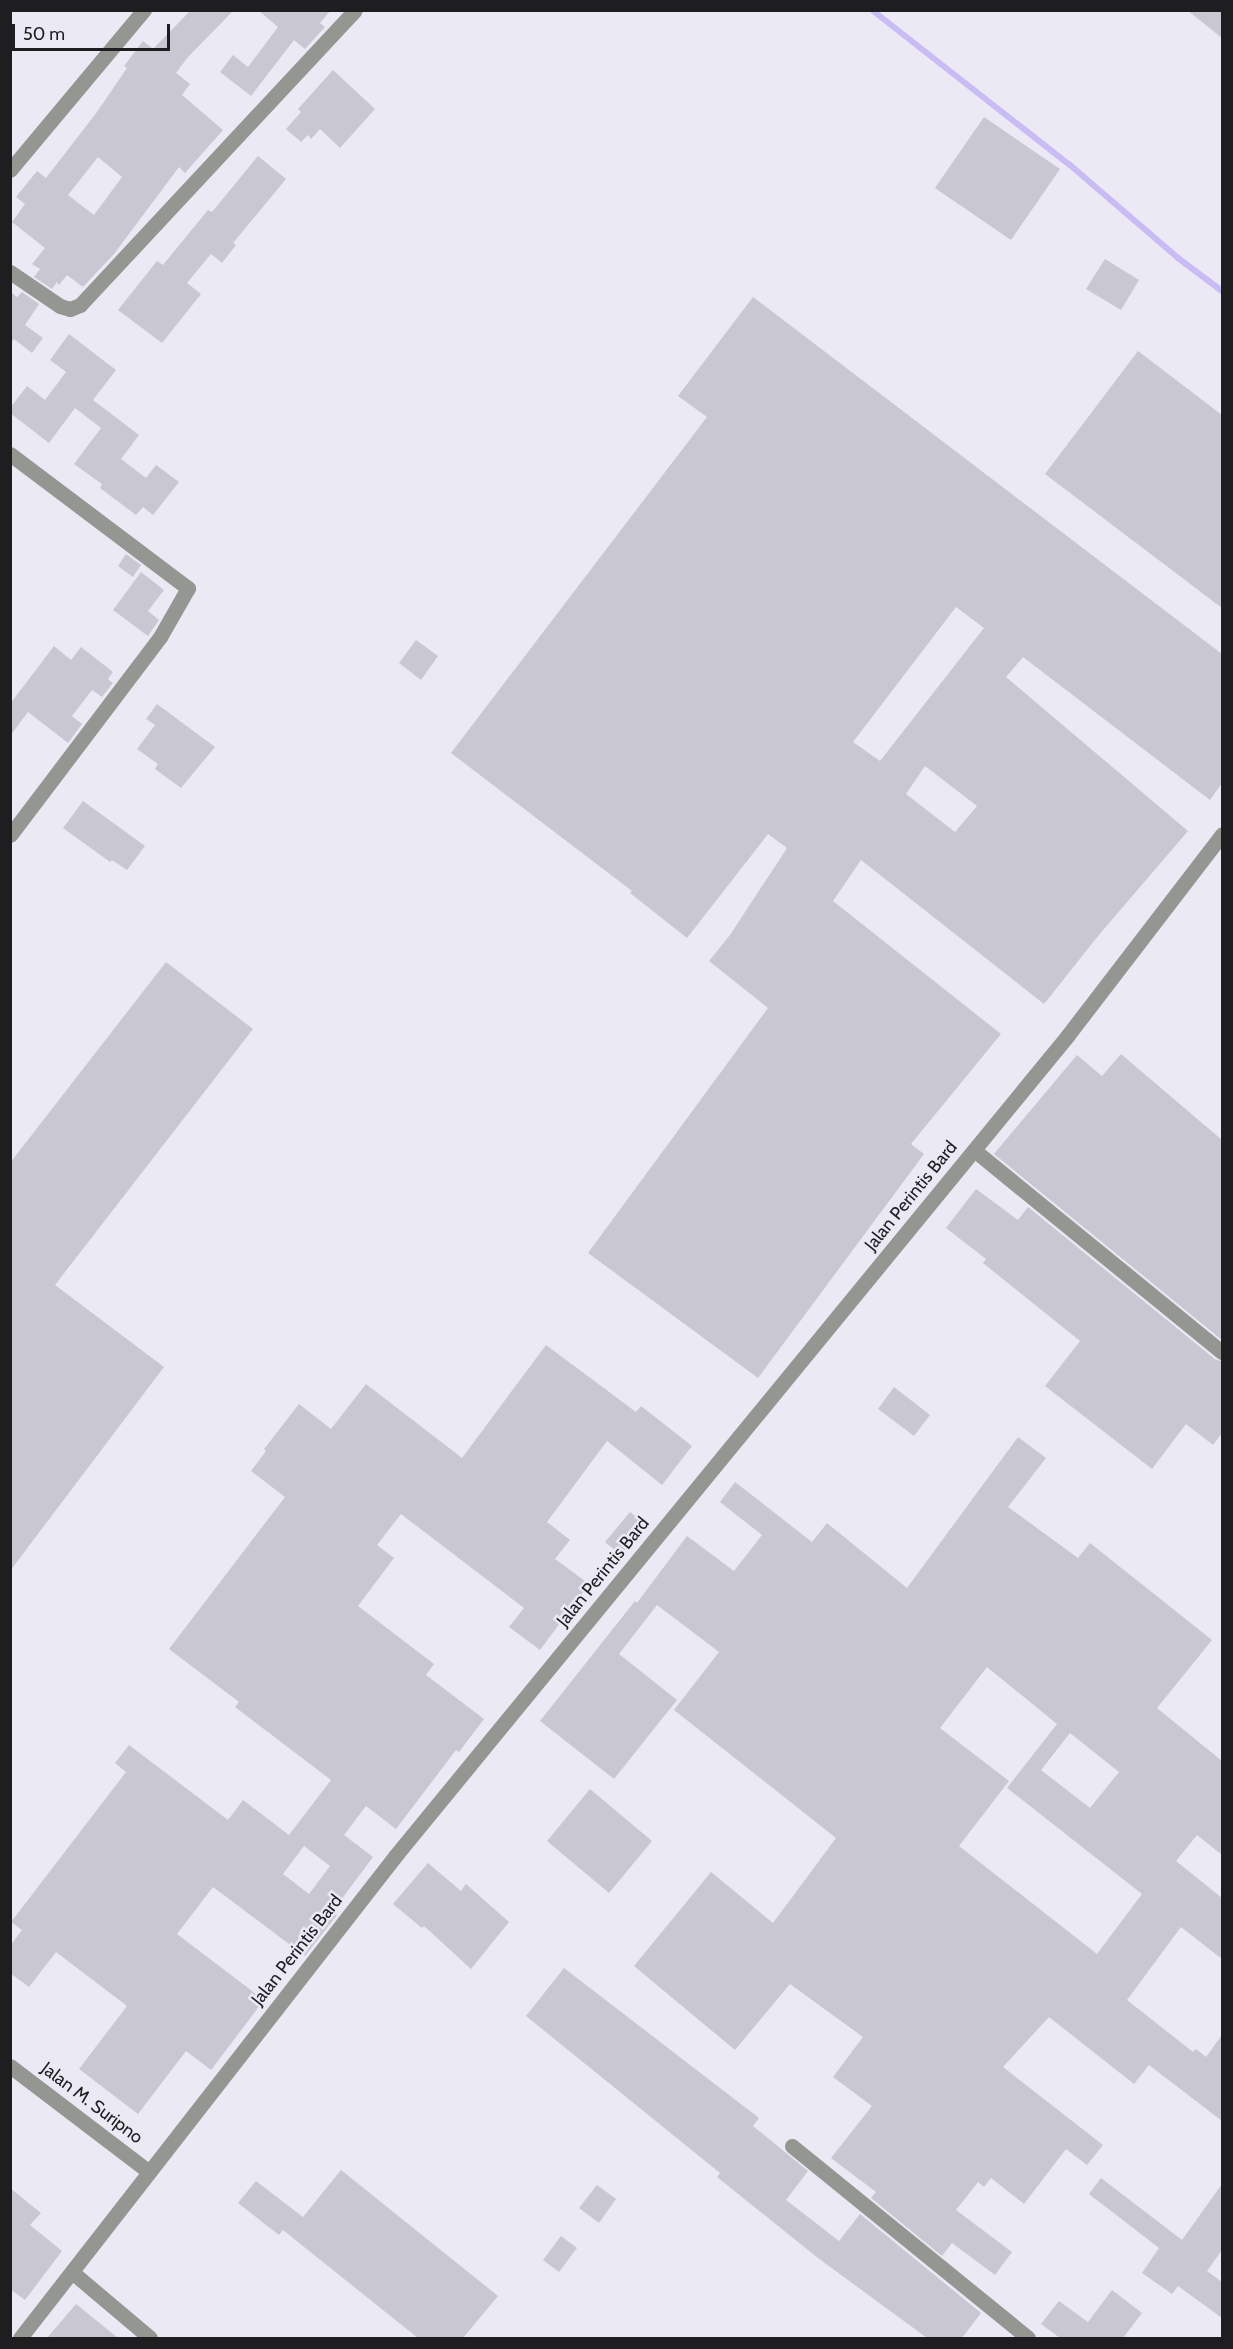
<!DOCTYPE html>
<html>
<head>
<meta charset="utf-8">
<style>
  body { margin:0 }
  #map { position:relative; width:1233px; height:2349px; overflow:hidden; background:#ebe9f4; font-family:Cabin,sans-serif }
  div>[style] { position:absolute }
  .stream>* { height:6px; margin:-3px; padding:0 3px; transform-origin:3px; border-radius:3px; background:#c9bbf4 }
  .building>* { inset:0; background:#c9c7d2 }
  .minor>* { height:15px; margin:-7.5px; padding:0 7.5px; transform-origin:7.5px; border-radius:7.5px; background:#949691 }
  .tertiary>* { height:15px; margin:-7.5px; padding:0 7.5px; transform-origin:7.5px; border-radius:7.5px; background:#949691 }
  span { translate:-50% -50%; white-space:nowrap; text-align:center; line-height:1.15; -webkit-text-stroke:5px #ebe9f4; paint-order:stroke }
  .street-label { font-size:18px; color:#1e1e21 }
  .frame { position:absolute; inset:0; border:12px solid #1e1e21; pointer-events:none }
  .scale { position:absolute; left:12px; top:24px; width:158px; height:27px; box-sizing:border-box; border:3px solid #1e1e21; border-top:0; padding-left:8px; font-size:18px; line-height:21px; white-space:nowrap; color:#1e1e21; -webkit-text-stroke:4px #ebe9f4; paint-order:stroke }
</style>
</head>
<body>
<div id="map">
  <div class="stream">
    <div style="left:872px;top:10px;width:251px;rotate:38.1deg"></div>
    <div style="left:1070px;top:165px;width:143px;rotate:40.7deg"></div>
    <div style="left:1178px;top:258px;width:55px;rotate:36.9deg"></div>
  </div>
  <div class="building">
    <div style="clip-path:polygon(evenodd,191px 10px,234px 10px,188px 57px,176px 73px,190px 84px,182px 95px,223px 130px,185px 173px,179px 167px,114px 254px,83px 287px,67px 275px,59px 285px,57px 282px,52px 289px,34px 277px,40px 269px,32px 264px,45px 248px,12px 222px,25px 204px,16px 197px,37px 171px,46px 178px,97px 112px,127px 68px,124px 66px,143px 41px,153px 49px,191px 10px,98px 157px,122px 177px,94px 215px,68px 195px,98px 157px)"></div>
    <div style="clip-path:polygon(258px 10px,331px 10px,320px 23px,325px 27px,305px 49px,294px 40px,251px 96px,220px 72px,233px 55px,248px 67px,278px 27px)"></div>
    <div style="clip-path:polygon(1187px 10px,1222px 10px,1222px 38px)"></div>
    <div style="clip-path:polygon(333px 70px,375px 109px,340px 148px,320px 129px,311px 139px,308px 135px,301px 142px,286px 129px,301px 112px,298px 109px)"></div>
    <div style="clip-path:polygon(984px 117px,1060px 169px,1011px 240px,935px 188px)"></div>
    <div style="clip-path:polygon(258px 156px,286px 179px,233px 243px,236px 245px,222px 263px,211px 254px,187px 283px,201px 294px,162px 343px,118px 310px,157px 261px,163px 265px,208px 210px,212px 212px)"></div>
    <div style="clip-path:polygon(1105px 259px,1139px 280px,1121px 310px,1086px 289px)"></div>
    <div style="clip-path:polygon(10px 292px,17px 297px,22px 292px,39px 304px,25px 325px,43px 338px,32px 353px,14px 339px,10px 344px)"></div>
    <div style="clip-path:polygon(evenodd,753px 297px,1222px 654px,1222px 783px,1210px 800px,1023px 657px,1006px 677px,1188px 831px,1098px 936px,1044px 1004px,861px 860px,833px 901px,1001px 1034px,911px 1144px,924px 1154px,758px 1378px,588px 1253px,768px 1008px,709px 961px,730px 935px,787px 848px,768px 834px,687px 938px,630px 893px,632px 891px,451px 753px,707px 417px,678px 396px,753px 297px,956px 607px,984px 628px,880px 761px,853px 742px,956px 607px,753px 297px,925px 766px,977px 806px,955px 832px,906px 794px,925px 766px)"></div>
    <div style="clip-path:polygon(69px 334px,116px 370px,93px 400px,139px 435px,121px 459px,146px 478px,156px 465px,179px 482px,153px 515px,143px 507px,136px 515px,100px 488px,102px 484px,74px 464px,101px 428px,75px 408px,49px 443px,10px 413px,10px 408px,27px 386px,45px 400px,66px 372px,50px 360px)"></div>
    <div style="clip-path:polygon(1138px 351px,1222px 415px,1222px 608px,1045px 474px)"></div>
    <div style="clip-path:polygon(126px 554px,141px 565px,133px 577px,118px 566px)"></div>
    <div style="clip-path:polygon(141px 572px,164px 590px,148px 611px,159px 620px,148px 636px,113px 610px)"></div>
    <div style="clip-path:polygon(416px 640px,438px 656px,421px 680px,399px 663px)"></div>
    <div style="clip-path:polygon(54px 646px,71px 660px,81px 647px,113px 672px,108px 679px,113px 683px,102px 697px,92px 690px,72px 716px,82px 724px,68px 743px,28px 712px,10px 736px,10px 704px)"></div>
    <div style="clip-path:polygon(157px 704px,215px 747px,181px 788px,155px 769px,158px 764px,137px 749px,155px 725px,146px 719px)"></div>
    <div style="clip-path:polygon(83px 801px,145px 846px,127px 870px,112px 860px,110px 862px,63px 828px)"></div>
    <div style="clip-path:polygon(166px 962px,253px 1029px,55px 1285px,164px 1367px,10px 1571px,10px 1163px)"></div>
    <div style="clip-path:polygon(1121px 1054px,1222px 1140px,1222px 1340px,994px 1154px,1077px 1055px,1102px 1076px)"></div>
    <div style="clip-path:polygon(976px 1189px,1018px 1220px,1028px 1207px,1216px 1360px,1222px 1361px,1222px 1433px,1213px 1445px,1186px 1424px,1152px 1469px,1045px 1386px,1080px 1341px,983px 1263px,986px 1259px,946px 1228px)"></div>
    <div style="clip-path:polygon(evenodd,546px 1345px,636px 1412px,641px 1406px,692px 1446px,662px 1485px,607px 1441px,547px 1522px,570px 1540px,555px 1559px,589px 1584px,540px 1650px,509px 1627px,524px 1608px,401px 1514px,377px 1545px,394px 1558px,358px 1606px,434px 1664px,426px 1675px,484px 1719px,459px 1752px,456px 1750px,396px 1829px,366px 1806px,344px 1835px,373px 1857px,332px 1912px,337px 1915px,305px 1956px,213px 1887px,177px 1934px,264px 2000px,211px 2070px,186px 2051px,138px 2114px,79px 2069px,127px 2006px,56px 1952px,29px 1987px,10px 1973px,10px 1946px,22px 1930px,11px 1922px,126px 1772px,115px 1763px,129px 1745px,228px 1820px,243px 1800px,289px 1835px,331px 1780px,235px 1707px,239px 1702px,169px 1649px,285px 1497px,251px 1471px,266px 1451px,264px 1449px,299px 1404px,331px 1429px,366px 1384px,462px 1458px,546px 1345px,304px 1846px,330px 1866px,309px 1894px,283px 1874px,304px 1846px)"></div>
    <div style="clip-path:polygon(894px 1387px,930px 1415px,914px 1436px,878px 1409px)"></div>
    <div style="clip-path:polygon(evenodd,1018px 1437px,1046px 1458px,1008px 1507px,1078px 1558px,1090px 1543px,1212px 1640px,1157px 1708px,1222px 1761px,1222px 1855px,1197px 1835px,1176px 1861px,1222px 1898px,1222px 1959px,1181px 1927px,1127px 2000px,1193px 2052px,1196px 2049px,1206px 2057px,1222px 2035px,1222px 2121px,1149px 2065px,1134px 2084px,1049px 2017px,1003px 2067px,1103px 2145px,1087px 2165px,1066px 2149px,1024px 2204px,991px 2178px,984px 2187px,978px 2182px,956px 2210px,1012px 2252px,995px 2275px,952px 2243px,942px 2256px,871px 2198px,876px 2192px,831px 2158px,872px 2106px,833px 2077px,863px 2037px,790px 1984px,735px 2050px,634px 1966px,711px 1872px,773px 1923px,836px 1838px,674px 1710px,719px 1652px,657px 1605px,619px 1654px,677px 1700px,614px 1779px,540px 1721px,635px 1601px,637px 1603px,687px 1536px,734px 1571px,762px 1535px,720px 1502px,735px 1482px,812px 1542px,827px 1523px,907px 1588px,1018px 1437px,987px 1667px,1057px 1724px,1007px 1788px,1142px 1894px,1097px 1954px,959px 1846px,1009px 1781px,940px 1728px,987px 1667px,1018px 1437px,1070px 1733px,1119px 1772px,1090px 1808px,1041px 1770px,1070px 1733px)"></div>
    <div style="clip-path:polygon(630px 1512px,646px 1525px,621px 1555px,605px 1542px)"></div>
    <div style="clip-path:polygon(590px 1789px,652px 1841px,609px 1893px,547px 1841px)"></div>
    <div style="clip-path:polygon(428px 1863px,461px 1891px,466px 1884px,509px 1922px,471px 1969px,424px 1926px,422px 1928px,393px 1904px)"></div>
    <div style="clip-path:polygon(564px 1968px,759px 2118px,753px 2126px,808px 2171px,786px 2200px,839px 2241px,860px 2214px,981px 2313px,962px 2338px,927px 2338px,818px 2258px,717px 2177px,720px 2173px,526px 2016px)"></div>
    <div style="clip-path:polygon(341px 2170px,498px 2296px,463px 2338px,418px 2338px,283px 2230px,279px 2235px,238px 2203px,256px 2181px,303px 2217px)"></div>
    <div style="clip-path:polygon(1101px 2178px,1182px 2240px,1222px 2184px,1222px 2250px,1207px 2271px,1222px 2282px,1222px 2318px,1178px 2286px,1172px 2294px,1142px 2273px,1159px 2248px,1089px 2194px)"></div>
    <div style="clip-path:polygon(597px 2185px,616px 2199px,599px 2223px,579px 2208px)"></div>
    <div style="clip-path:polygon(10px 2188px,41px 2213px,30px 2225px,62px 2251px,25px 2300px,10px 2289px)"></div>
    <div style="clip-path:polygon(561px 2236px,577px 2248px,559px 2272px,543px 2260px)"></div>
    <div style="clip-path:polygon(1112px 2290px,1142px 2313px,1123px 2338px,1060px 2338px,1041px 2324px,1059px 2301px,1088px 2322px)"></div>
    <div style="clip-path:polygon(76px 2304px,118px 2338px,47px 2338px)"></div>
  </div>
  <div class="minor">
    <div style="left:10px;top:170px;width:209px;rotate:-50.1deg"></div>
    <div style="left:10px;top:272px;width:60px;rotate:34.2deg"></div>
    <div style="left:60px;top:306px;width:10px;rotate:17deg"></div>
    <div style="left:70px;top:309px;width:11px;rotate:-22deg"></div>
    <div style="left:80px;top:305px;width:403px;rotate:-47deg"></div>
    <div style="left:10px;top:454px;width:223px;rotate:37deg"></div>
    <div style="left:188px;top:588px;width:56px;rotate:119.7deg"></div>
    <div style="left:160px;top:637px;width:248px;rotate:127.1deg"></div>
    <div style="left:974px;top:1150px;width:320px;rotate:39.2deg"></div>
    <div style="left:10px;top:2066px;width:175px;rotate:37.3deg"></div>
    <div style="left:792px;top:2146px;width:304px;rotate:39.1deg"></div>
    <div style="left:72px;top:2272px;width:102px;rotate:40.2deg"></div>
  </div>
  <div class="tertiary">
    <div style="left:20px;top:2338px;width:612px;rotate:-52.1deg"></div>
    <div style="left:396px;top:1855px;width:1060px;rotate:-50.66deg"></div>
    <div style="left:1068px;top:1035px;width:253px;rotate:-52.5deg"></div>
  </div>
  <div class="street-label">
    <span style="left:911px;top:1196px;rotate:-51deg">Jalan Perintis Bard</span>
    <span style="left:603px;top:1572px;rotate:-51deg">Jalan Perintis Bard</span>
    <span style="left:297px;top:1950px;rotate:-52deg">Jalan Perintis Bard</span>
    <span style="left:92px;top:2103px;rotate:37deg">Jalan M. Suripno</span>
  </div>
  <div class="frame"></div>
  <div class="scale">50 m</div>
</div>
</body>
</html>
